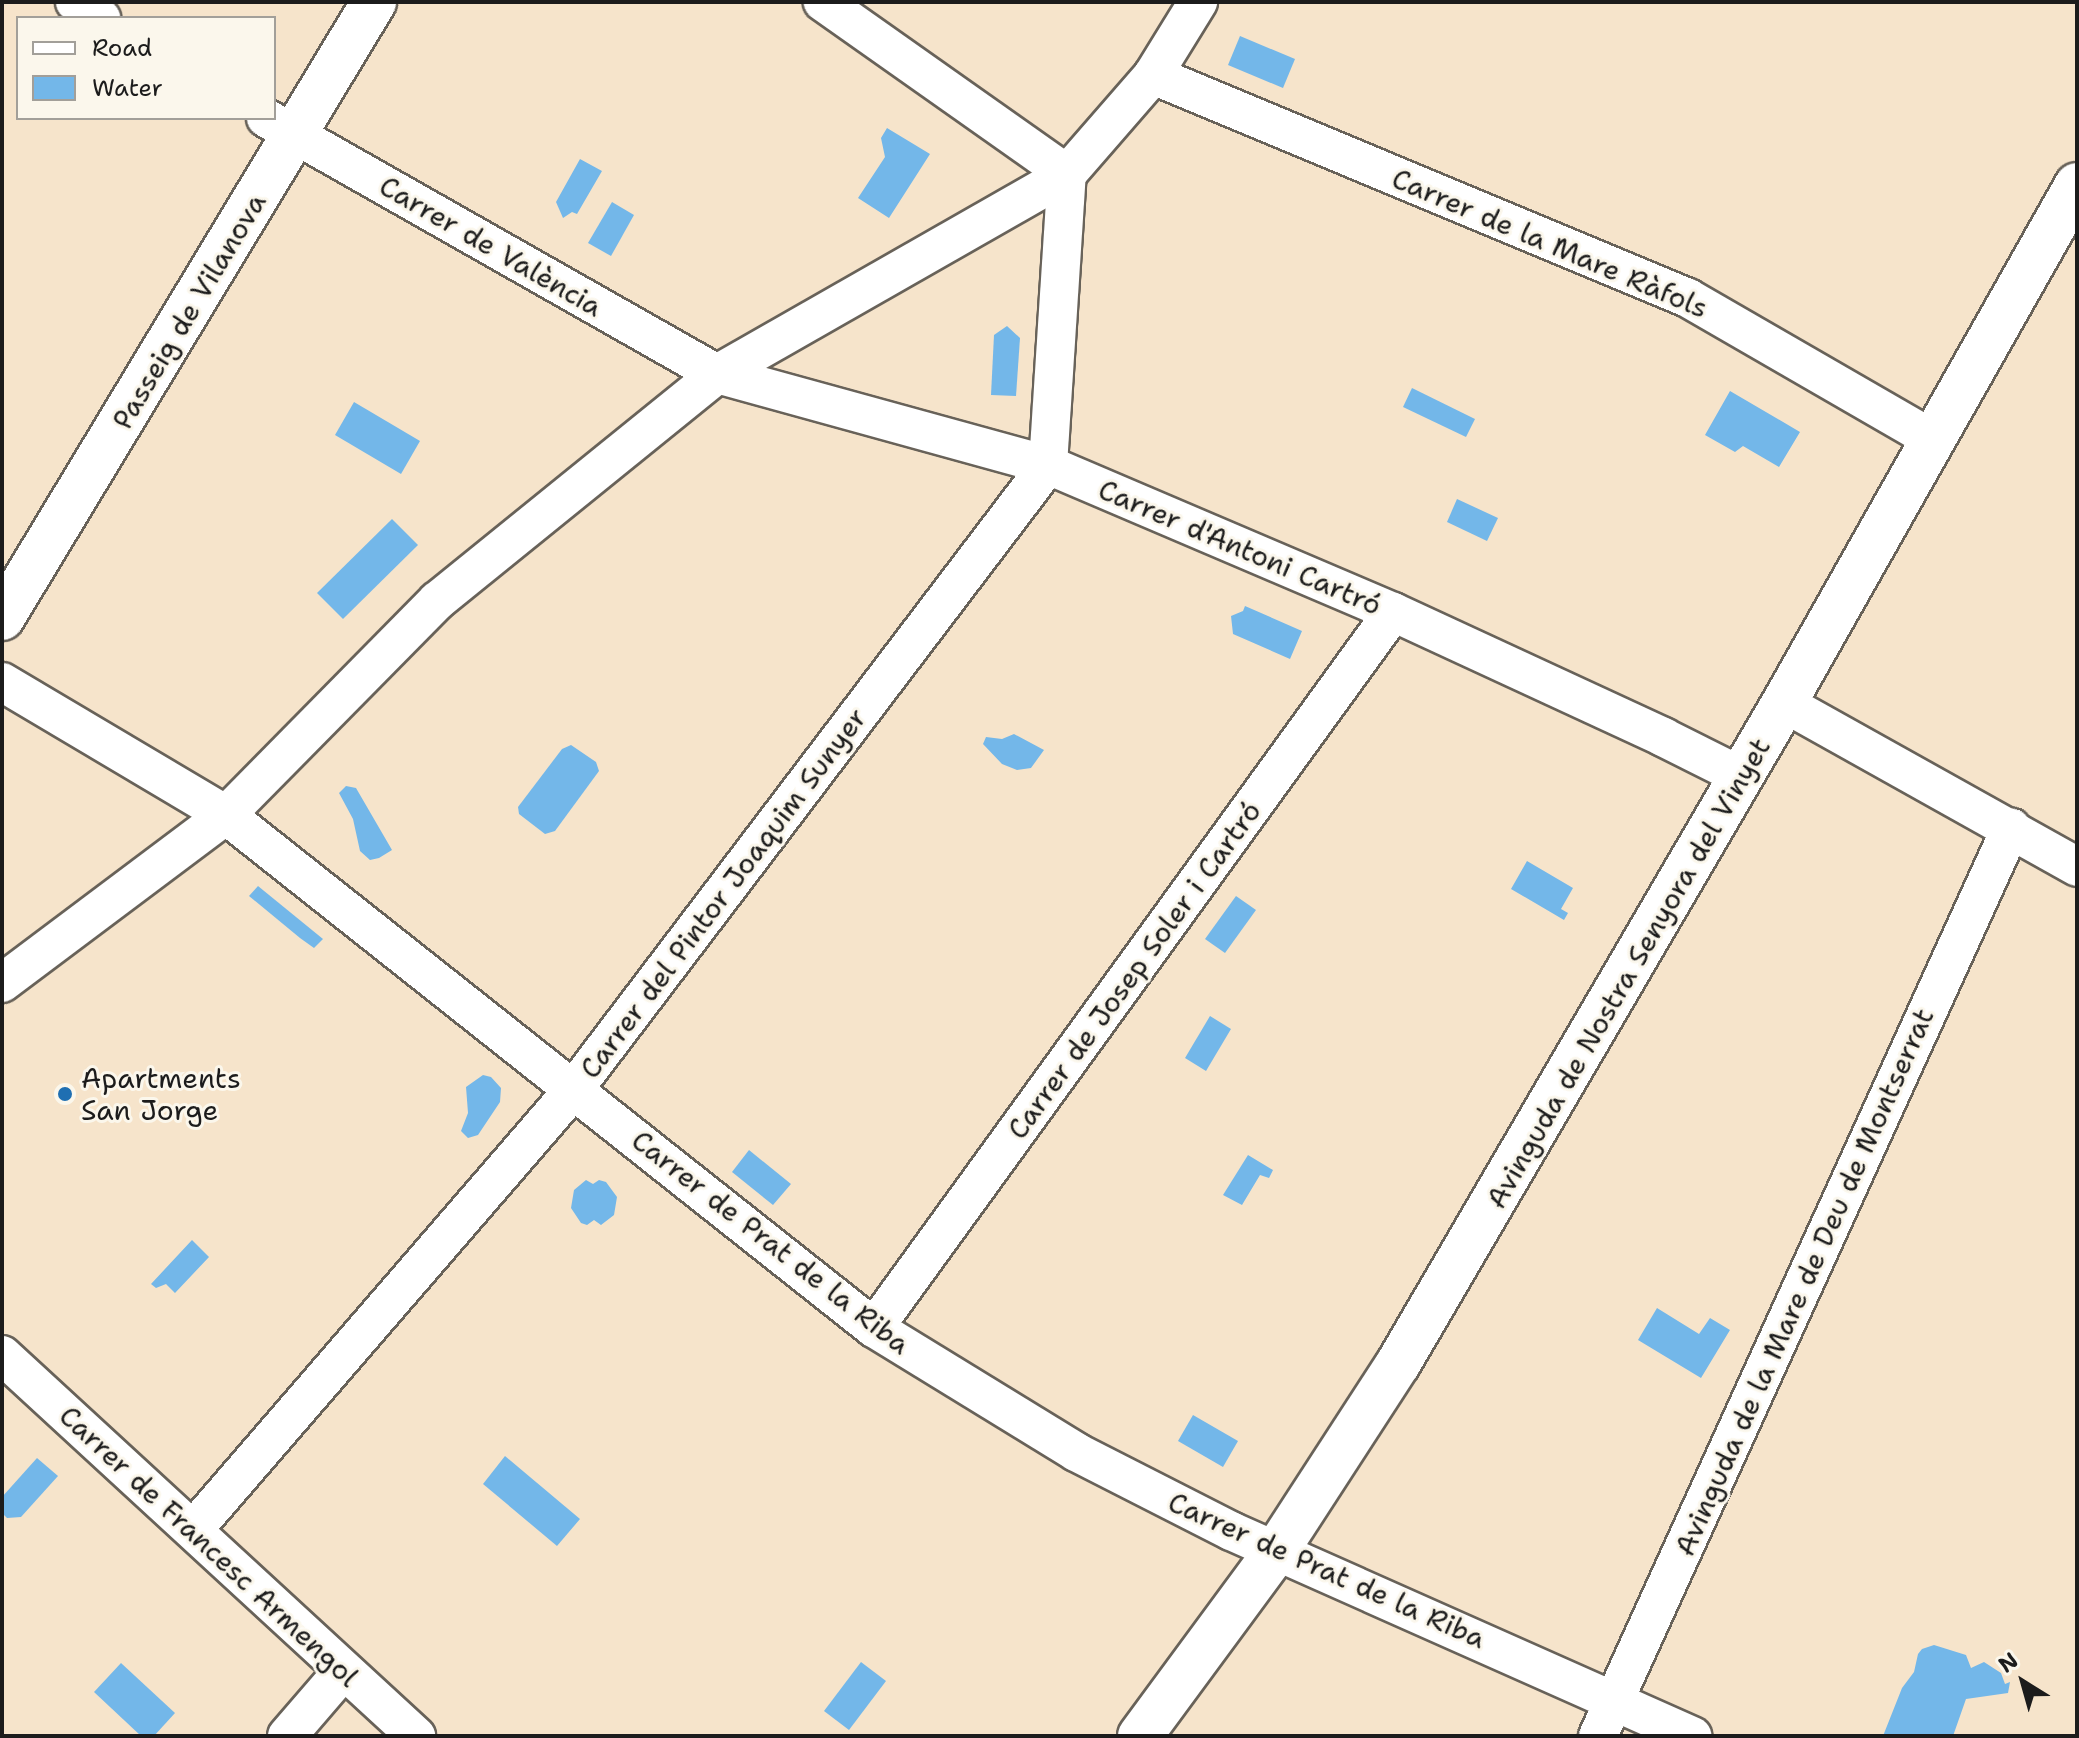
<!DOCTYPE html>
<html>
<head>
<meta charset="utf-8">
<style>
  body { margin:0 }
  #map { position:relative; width:2079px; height:1738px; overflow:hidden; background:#f6e4cb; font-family:"Shantell Sans",sans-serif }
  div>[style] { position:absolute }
  .water>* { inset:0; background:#73b7e9 }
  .roads { filter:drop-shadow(2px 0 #686259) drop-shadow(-2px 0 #686259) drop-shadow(0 2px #686259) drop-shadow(0 -2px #686259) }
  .street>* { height:38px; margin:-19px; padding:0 19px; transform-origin:19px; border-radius:19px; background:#fff }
  .secondary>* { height:44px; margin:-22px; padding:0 22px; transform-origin:22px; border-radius:22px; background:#fff }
  .dots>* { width:22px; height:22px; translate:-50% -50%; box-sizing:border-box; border:4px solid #fbf7ec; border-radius:50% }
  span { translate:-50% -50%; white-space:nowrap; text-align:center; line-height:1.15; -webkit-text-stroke:6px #fbf7ec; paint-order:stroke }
  .street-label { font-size:28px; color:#1c1c1c }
  .poi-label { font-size:28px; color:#1c1c1c }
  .left { translate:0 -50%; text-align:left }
  .frame { position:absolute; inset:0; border:4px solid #1c1c1c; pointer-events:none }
  .legend { position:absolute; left:16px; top:16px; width:260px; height:104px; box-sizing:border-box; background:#fbf7ec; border:2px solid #a29f99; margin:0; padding:10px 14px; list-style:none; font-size:24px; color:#1c1c1c }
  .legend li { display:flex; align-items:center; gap:16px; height:40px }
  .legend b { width:40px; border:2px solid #a29f99 }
  .north { position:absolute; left:1983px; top:1642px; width:80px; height:80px; -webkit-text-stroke:6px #fbf7ec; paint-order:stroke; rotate:323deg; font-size:22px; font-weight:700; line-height:32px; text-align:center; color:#1c1c1c }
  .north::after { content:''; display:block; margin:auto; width:28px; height:36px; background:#1c1c1c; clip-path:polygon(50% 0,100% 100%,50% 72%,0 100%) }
</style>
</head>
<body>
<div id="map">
  <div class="water">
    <div style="clip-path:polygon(1240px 36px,1295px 59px,1283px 88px,1228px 65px)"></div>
    <div style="clip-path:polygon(887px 128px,930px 154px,889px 218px,858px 198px,885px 157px,881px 138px)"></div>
    <div style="clip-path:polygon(580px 159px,602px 171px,577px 214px,572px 212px,563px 218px,556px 202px)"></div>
    <div style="clip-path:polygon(612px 202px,634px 215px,611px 256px,588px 243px)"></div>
    <div style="clip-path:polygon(1007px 326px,1020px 338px,1016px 396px,991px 395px,994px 335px)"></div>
    <div style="clip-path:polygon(1412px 388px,1475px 419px,1466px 437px,1403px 407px)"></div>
    <div style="clip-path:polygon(1730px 391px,1800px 432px,1779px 467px,1743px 446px,1735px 452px,1705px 435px)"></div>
    <div style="clip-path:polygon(354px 402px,420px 441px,401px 474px,335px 435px)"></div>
    <div style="clip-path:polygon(1457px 499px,1498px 518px,1487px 541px,1447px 522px)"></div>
    <div style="clip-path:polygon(392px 519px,418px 545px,343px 619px,317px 593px)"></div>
    <div style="clip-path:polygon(1245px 606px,1302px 631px,1290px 659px,1233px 634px,1231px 616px,1243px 611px)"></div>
    <div style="clip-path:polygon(1014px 734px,1044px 750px,1031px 768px,1017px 770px,1002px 764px,983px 744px,986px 737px,1002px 739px)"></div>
    <div style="clip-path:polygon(571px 745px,596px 762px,599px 771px,555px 831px,545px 834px,519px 814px,518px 807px,562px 749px)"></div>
    <div style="clip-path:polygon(346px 786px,356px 788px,392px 850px,379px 858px,370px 860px,360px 851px,353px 819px,339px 793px)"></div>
    <div style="clip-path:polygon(1527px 861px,1573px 888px,1561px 909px,1568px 913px,1564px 920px,1511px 889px)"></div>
    <div style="clip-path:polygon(258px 886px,323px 939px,314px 948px,300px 938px,249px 896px)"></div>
    <div style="clip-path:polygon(1236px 896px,1256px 910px,1225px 953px,1205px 939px)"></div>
    <div style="clip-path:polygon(1210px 1016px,1231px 1029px,1206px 1071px,1185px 1058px)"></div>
    <div style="clip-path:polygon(483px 1075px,491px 1077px,501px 1088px,500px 1102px,478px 1135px,468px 1138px,461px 1131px,468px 1113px,466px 1087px)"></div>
    <div style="clip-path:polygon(749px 1150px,791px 1184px,773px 1205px,732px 1172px)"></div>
    <div style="clip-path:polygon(1248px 1155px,1273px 1170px,1269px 1178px,1260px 1175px,1242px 1205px,1223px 1195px)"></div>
    <div style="clip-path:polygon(586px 1180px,593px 1184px,599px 1180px,606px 1182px,617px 1197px,614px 1215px,601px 1225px,594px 1220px,587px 1225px,581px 1223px,571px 1208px,574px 1190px)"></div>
    <div style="clip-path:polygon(192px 1240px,209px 1257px,175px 1293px,166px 1284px,156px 1288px,151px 1284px)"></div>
    <div style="clip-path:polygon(1657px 1308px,1699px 1334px,1710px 1318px,1730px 1330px,1701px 1378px,1638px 1340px)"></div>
    <div style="clip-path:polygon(1193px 1415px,1238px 1441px,1223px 1467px,1178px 1441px)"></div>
    <div style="clip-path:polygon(505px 1456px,580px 1519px,557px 1546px,483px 1484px)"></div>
    <div style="clip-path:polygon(37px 1458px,58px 1476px,21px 1517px,7px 1518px,2px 1513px,2px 1497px)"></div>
    <div style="clip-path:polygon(1934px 1645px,1966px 1655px,1971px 1668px,1984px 1662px,2001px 1673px,2005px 1684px,2010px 1682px,2008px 1693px,1966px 1699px,1953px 1736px,1883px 1736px,1902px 1688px,1914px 1672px,1918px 1654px,1922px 1649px)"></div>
    <div style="clip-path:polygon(861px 1662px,886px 1681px,849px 1730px,824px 1711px)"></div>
    <div style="clip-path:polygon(121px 1663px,175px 1713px,154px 1736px,141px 1736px,94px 1692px)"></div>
  </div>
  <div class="roads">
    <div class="street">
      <div style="left:75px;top:2px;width:31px;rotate:32deg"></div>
      <div style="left:1153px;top:75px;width:580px;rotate:22.63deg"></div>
      <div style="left:1688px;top:298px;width:284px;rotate:30deg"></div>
      <div style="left:266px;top:118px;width:519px;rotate:29.58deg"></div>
      <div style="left:717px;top:374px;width:343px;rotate:15.4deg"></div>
      <div style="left:1048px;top:465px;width:375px;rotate:23.1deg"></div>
      <div style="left:1393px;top:612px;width:298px;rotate:24.8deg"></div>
      <div style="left:1663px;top:737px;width:87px;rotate:26.6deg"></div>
      <div style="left:2px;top:682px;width:261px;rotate:30.7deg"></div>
      <div style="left:226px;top:815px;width:826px;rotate:38.37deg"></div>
      <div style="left:874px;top:1328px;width:237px;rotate:31.5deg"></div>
      <div style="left:1076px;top:1452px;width:174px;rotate:27deg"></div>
      <div style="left:1231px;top:1531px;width:505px;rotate:23.97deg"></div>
      <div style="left:1784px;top:703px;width:336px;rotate:29.2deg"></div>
      <div style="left:2px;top:983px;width:280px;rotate:-36.9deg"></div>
      <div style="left:226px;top:815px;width:301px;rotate:-45.4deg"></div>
      <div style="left:437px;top:601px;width:360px;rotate:-39deg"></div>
      <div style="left:717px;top:374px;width:403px;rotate:-29.7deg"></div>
      <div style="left:1067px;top:174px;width:131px;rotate:-49deg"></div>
      <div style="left:1153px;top:75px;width:86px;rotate:-58.3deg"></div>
      <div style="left:874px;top:1328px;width:884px;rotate:-54.06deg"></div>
      <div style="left:2px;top:1355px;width:563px;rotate:42.62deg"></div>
      <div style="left:193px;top:1530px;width:583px;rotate:-49.17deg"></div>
      <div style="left:574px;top:1089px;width:784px;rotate:-52.78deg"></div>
      <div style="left:1048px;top:465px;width:292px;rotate:-86.3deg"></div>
      <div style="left:1067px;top:174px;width:299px;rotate:-144.8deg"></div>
      <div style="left:287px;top:1736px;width:86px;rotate:-49.3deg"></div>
      <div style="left:1598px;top:1736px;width:998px;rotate:-65.54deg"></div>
    </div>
    <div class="secondary">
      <div style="left:2px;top:618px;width:720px;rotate:-58.87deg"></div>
      <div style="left:1140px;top:1736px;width:231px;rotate:-53.6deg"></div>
      <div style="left:1277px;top:1550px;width:222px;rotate:-57deg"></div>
      <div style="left:1398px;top:1364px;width:765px;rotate:-59.72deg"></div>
      <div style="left:1784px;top:703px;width:595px;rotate:-60.51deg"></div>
    </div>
  </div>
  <div class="dots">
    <div style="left:65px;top:1094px;background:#1f6fb2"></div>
  </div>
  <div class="street-label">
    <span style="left:1550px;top:243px;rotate:23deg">Carrer de la Mare Ràfols</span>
    <span style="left:491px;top:246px;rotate:30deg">Carrer de València</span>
    <span style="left:189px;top:311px;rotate:-59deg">Passeig de Vilanova</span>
    <span style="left:1240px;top:547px;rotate:23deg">Carrer d'Antoni Cartró</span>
    <span style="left:723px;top:893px;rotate:-53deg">Carrer del Pintor Joaquim Sunyer</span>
    <span style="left:1134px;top:970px;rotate:-54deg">Carrer de Josep Soler i Cartró</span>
    <span style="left:1628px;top:973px;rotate:-60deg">Avinguda de Nostra Senyora del Vinyet</span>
    <span style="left:771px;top:1242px;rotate:38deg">Carrer de Prat de la Riba</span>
    <span style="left:1804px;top:1282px;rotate:-66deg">Avinguda de la Mare de Deu de Montserrat</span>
    <span style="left:209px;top:1546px;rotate:43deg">Carrer de Francesc Armengol</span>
    <span style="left:1327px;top:1570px;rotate:24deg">Carrer de Prat de la Riba</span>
  </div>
  <div class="poi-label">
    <span class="left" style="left:81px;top:1094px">Apartments<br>San Jorge</span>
  </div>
  <div class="frame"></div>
  <ul class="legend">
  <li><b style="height:10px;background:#fff"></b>Road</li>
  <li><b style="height:22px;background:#73b7e9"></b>Water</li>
  </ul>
  <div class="north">N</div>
</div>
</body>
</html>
